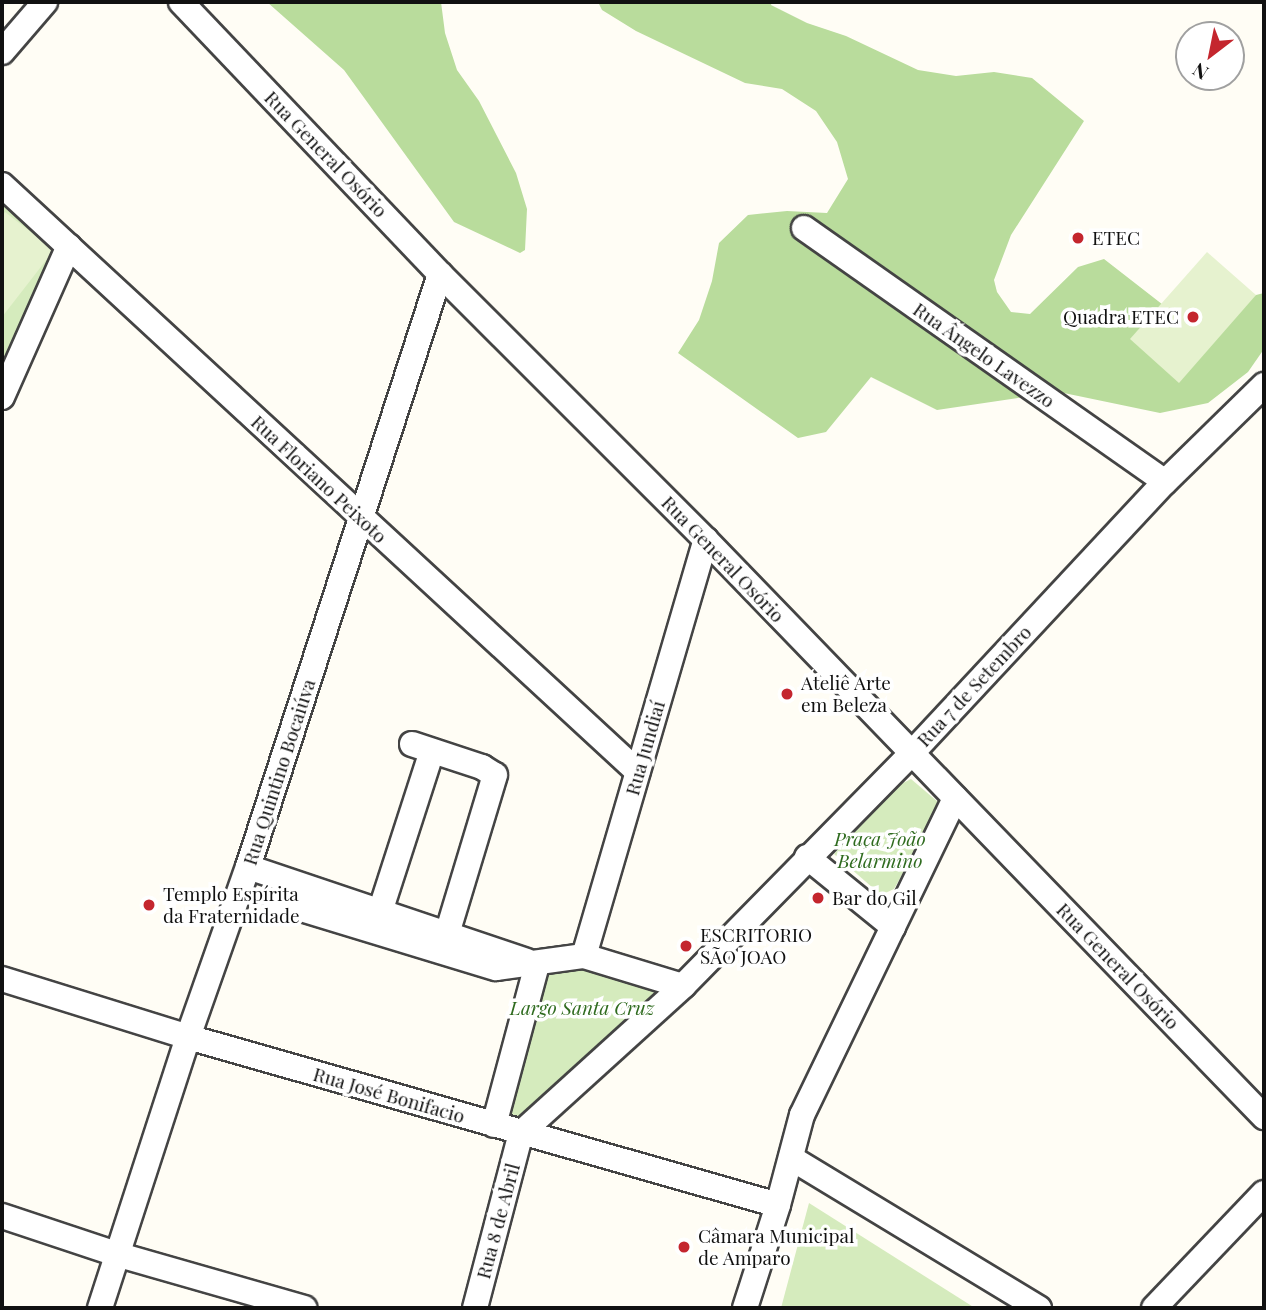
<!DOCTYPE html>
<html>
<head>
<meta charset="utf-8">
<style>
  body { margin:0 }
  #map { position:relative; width:1266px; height:1310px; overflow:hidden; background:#fffdf5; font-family:"Playfair Display",serif }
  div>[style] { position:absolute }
  .green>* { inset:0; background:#d5ebbd }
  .forest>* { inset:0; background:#b9dc9c }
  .pitch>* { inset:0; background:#e6f2cf }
  .roads { filter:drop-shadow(2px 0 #444) drop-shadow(-2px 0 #444) drop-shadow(0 2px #444) drop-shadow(0 -2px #444) }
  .street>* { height:24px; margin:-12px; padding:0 12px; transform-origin:12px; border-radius:12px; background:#fff }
  .dots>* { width:19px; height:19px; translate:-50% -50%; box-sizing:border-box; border:4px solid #fff; border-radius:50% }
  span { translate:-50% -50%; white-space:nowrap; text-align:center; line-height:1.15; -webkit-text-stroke:7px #fff; paint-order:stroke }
  .street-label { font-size:19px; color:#111 }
  .poi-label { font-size:19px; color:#111 }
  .left { translate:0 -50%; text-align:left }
  .right { translate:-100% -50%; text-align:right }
  .park-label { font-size:19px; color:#2f6b1f; font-style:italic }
  .frame { position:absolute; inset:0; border:4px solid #111; pointer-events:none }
  .north { position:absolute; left:1175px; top:21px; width:70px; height:70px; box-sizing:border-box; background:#fff; border:2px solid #a0a0a0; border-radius:50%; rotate:212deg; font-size:19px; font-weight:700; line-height:28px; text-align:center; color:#111 }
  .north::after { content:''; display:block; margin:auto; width:24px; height:32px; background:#c4262e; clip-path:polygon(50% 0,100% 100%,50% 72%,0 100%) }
</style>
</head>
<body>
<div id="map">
  <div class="green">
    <div style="clip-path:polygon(2px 186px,66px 246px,2px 392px)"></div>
    <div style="clip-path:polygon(911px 779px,938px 802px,935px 816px,894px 889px,881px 895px,834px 854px,897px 786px)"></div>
    <div style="clip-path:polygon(584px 956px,675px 994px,521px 1120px,507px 1115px,542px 964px)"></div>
    <div style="clip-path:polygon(809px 1203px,975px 1308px,781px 1308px)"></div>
  </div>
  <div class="forest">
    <div style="clip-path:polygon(267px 2px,441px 2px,445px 33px,457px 70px,479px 101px,516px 173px,527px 209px,525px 250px,520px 253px,454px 222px,344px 70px)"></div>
    <div style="clip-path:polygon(598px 2px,772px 2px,771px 5px,807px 23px,846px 36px,918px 70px,956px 76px,994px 72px,1032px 78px,1084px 121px,1011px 235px,994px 280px,997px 292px,1011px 312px,1030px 314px,1078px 267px,1104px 259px,1176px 315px,1264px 293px,1264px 349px,1248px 372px,1208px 403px,1160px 413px,1059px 392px,937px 410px,871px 377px,826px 432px,798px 438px,678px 353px,699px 320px,712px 281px,719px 243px,748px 215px,787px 211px,827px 213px,848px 179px,837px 142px,816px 111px,782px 89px,745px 83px,636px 31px,602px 10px)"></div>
  </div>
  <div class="pitch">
    <div style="clip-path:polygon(5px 212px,54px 250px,2px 317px,2px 217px)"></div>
    <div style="clip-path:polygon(1207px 252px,1256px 295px,1179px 383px,1130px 339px)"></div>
  </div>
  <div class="roads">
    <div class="street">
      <div style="left:181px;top:2px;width:376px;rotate:46.4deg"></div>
      <div style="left:440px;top:274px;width:376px;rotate:45deg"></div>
      <div style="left:706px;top:540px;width:803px;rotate:45.96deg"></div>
      <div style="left:2px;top:52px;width:66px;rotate:-49.3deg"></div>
      <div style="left:2px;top:185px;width:865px;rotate:42.71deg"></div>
      <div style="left:804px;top:228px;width:441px;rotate:35.1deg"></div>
      <div style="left:2px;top:397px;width:165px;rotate:-66.1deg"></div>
      <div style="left:412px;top:744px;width:74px;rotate:18.2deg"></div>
      <div style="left:482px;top:767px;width:15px;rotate:32deg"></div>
      <div style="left:495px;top:775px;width:166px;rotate:106.8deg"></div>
      <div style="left:807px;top:857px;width:111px;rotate:39.1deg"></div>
      <div style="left:248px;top:867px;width:294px;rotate:18.6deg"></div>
      <div style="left:275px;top:901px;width:231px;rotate:16.9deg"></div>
      <div style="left:496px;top:968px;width:89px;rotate:-7.8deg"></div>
      <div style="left:584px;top:956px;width:103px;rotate:16.9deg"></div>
      <div style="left:380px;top:912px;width:169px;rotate:-72.1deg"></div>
      <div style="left:584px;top:956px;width:434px;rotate:-73.7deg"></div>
      <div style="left:2px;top:979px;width:195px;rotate:17.3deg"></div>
      <div style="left:188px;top:1037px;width:613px;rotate:15.89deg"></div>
      <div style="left:494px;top:1125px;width:166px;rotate:-75deg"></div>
      <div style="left:791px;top:1158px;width:290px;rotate:31.2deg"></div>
      <div style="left:2px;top:1216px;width:120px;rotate:18.4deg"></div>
      <div style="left:116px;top:1254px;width:196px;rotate:16deg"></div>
      <div style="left:100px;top:1308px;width:285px;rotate:-72deg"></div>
      <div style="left:188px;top:1037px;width:180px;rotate:-70.6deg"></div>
      <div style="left:248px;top:867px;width:623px;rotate:-72.06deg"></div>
      <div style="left:475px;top:1308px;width:181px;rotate:-75.3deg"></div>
      <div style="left:521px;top:1133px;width:219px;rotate:-42.2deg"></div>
      <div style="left:683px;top:986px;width:324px;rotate:-45.5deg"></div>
      <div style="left:910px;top:755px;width:374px;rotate:-47deg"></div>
      <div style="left:1165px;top:482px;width:139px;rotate:-44.4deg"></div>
      <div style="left:745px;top:1308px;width:108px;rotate:-72.2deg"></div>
      <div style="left:778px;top:1205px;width:93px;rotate:-75.1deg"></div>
      <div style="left:802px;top:1115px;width:352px;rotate:-64.2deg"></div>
      <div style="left:1154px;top:1308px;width:159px;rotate:-46.3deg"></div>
    </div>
  </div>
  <div class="dots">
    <div style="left:1078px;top:238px;background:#c4262e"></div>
    <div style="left:1193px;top:317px;background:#c4262e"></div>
    <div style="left:787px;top:694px;background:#c4262e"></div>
    <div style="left:818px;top:898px;background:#c4262e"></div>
    <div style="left:149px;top:905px;background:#c4262e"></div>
    <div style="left:686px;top:946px;background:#c4262e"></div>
    <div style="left:684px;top:1247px;background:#c4262e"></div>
  </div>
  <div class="street-label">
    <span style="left:326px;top:154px;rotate:46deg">Rua General Osório</span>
    <span style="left:984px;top:355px;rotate:35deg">Rua Ângelo Lavezzo</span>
    <span style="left:319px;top:479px;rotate:43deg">Rua Floriano Peixoto</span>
    <span style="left:723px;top:559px;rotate:46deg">Rua General Osório</span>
    <span style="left:974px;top:686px;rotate:-47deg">Rua 7 de Setembro</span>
    <span style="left:645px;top:748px;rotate:-74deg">Rua Jundiaí</span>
    <span style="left:279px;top:772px;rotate:-72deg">Rua Quintino Bocaiúva</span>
    <span style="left:1118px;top:966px;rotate:46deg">Rua General Osório</span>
    <span style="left:389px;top:1095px;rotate:16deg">Rua José Bonifacio</span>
    <span style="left:498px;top:1221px;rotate:-75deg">Rua 8 de Abril</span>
  </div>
  <div class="poi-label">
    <span class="left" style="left:1092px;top:238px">ETEC</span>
    <span class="right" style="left:1179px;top:317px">Quadra ETEC</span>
    <span class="left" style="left:801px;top:694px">Ateliê Arte<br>em Beleza</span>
    <span class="left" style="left:163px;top:905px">Templo Espírita<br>da Fraternidade</span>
    <span class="left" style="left:832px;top:898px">Bar do Gil</span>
    <span class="left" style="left:700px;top:946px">ESCRITORIO<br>SÃO JOAO</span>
    <span class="left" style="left:698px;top:1247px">Câmara Municipal<br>de Amparo</span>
  </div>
  <div class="park-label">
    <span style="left:880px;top:850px">Praça João<br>Belarmino</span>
    <span style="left:582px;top:1008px">Largo Santa Cruz</span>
  </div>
  <div class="frame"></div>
  <div class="north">N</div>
</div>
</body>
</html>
